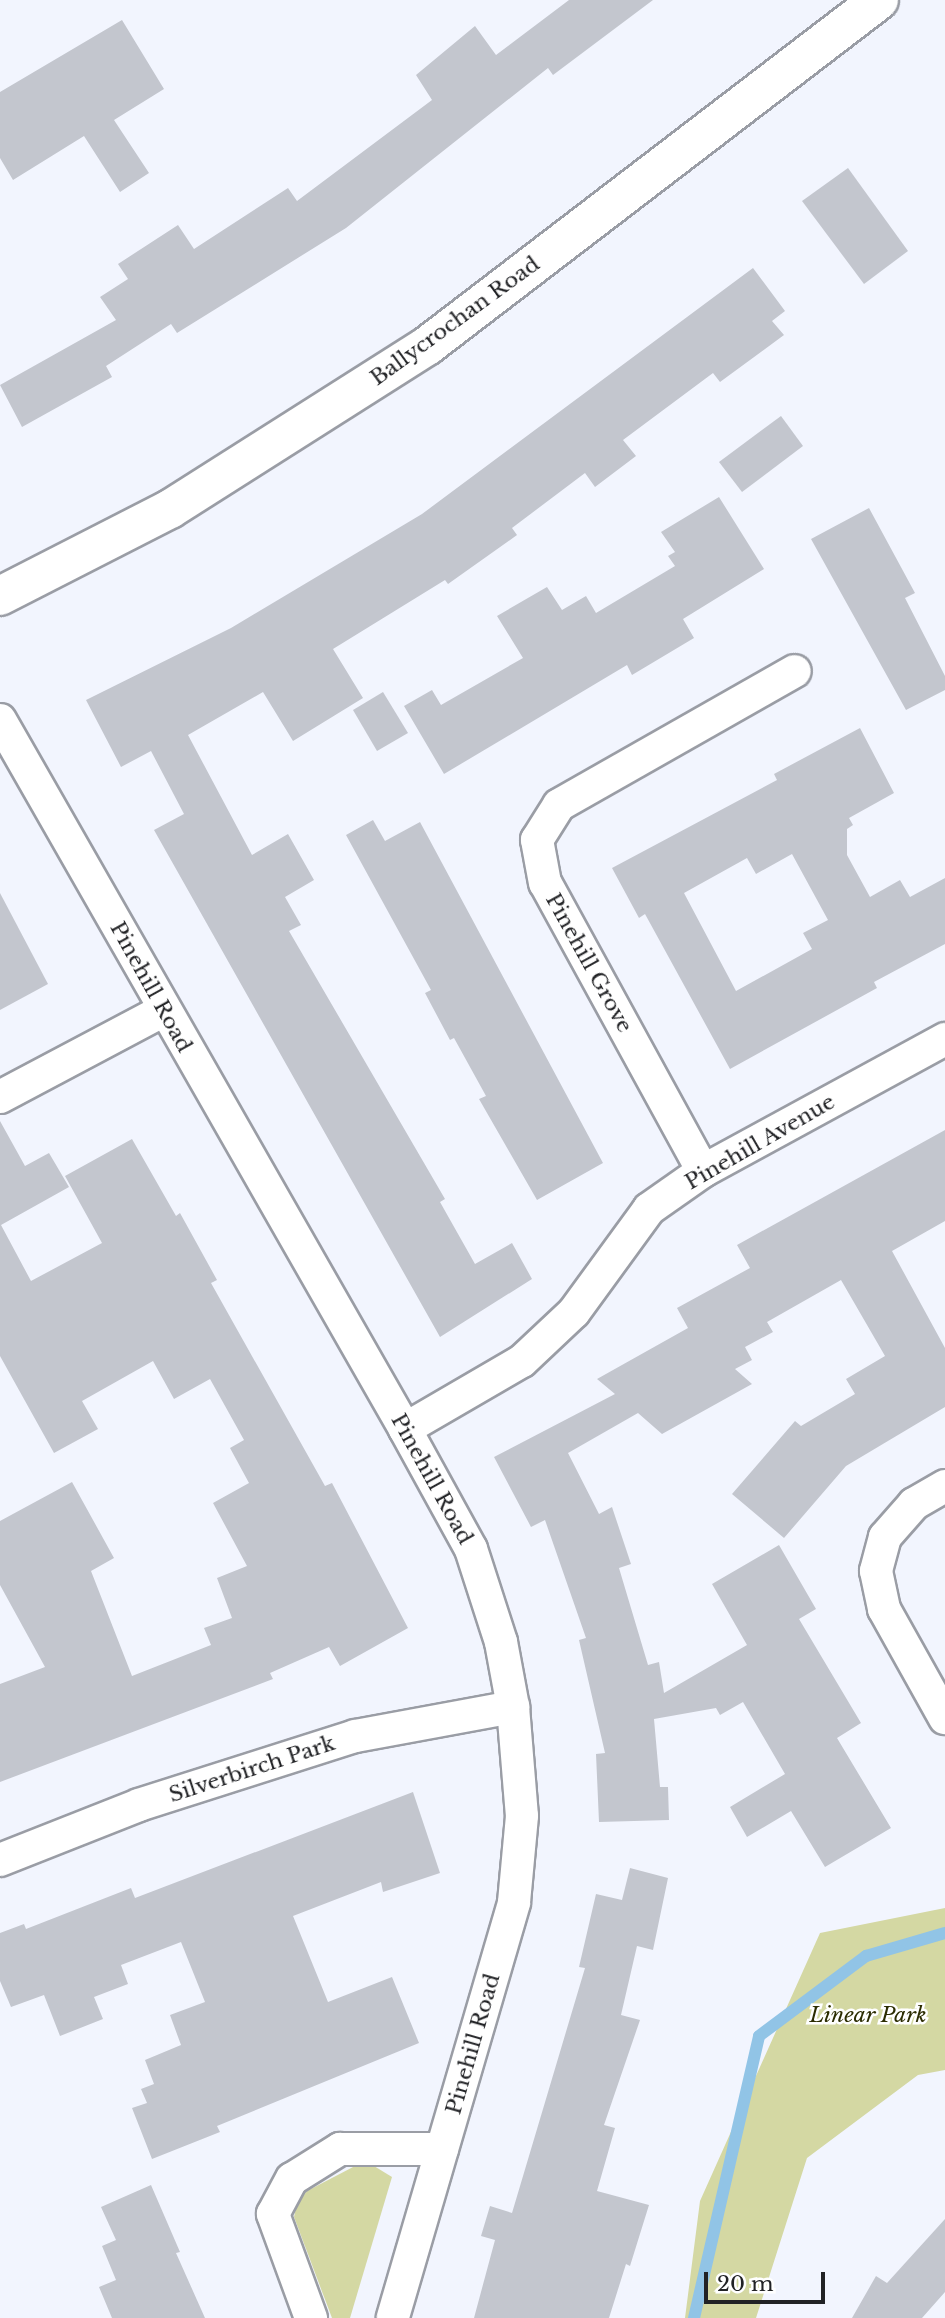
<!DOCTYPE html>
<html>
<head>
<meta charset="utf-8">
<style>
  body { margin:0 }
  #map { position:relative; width:945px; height:2318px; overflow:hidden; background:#f2f5fe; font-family:"Libre Baskerville",serif }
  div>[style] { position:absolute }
  .green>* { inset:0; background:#d4d8a3 }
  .stream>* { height:12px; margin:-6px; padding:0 6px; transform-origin:6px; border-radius:6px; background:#91c4e6 }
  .building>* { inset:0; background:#c3c6ce }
  .roads { filter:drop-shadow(2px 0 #9a9da5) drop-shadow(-2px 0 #9a9da5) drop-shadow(0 2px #9a9da5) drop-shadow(0 -2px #9a9da5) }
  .street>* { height:32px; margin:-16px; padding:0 16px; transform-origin:16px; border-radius:16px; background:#fff }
  .secondary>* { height:38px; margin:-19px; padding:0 19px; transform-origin:19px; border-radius:19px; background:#fff }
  span { translate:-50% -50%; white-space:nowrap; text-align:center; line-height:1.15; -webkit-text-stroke:5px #fff; paint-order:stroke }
  .street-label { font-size:21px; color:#212225 }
  .park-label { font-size:21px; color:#2b2c01; font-style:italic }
  .scale { position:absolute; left:704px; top:2272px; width:121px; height:32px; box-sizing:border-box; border:4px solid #212225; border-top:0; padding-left:9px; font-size:21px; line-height:24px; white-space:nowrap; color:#212225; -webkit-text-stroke:5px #fff; paint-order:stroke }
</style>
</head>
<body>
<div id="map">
  <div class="green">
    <div style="clip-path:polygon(945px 1908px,945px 2070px,918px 2075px,807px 2158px,756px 2318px,685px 2318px,700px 2201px,820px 1933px)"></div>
    <div style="clip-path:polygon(355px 2166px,374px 2166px,392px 2177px,350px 2318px,332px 2318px,294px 2217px,297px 2203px,307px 2191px)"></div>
  </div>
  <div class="stream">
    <div style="left:694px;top:2318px;width:289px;rotate:-77deg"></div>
    <div style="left:759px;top:2036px;width:134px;rotate:-36.8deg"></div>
    <div style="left:866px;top:1956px;width:82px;rotate:-16.2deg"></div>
  </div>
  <div class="building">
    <div style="clip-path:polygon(569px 0,653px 0,553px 75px,548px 68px,346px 228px,177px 333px,171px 324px,106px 366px,112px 377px,22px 427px,0 385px,116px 320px,100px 297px,128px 279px,118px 264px,178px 225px,194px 249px,288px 188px,297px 201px,432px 100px,416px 75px,475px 26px,496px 55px)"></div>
    <div style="clip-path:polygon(122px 20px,164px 89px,114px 120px,149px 173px,120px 192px,84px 136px,13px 180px,0 158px,0 92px)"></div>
    <div style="clip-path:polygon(848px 168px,908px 251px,864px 284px,802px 201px)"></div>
    <div style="clip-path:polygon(753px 268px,785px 311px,772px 321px,784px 335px,720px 382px,713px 373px,623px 440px,636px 456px,595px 487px,585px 473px,512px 528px,517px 535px,448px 584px,445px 580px,333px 649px,363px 698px,293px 741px,263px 692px,188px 735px,252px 855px,288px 834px,314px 880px,285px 897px,301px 925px,289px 931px,445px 1199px,440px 1202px,475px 1264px,512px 1243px,532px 1279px,440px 1337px,154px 830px,184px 814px,151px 751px,121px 767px,86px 700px,231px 628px,422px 514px)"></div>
    <div style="clip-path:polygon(781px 416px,803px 446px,742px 492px,719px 462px)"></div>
    <div style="clip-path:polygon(719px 497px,764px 569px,683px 619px,694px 638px,632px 675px,627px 665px,444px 774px,404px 706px,432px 690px,441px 705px,523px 658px,497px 616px,547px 587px,562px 610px,586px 596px,596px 613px,675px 566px,668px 556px,675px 552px,661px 532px)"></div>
    <div style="clip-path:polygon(869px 508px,915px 593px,905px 598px,945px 676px,945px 690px,906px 710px,811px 539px)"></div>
    <div style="clip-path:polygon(383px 692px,408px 733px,377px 751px,353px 710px)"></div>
    <div style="clip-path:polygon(evenodd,860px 728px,894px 793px,849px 818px,853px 825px,847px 829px,847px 855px,870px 897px,900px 880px,910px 897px,945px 878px,945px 944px,874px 982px,877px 988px,730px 1069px,645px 914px,639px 918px,612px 868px,777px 780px,774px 774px,860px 728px,792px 854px,828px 920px,803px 933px,812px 949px,736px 991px,684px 893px,747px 858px,756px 874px,792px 854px)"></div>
    <div style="clip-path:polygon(373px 820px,385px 841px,420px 822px,603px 1163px,537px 1200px,479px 1099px,486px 1096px,454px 1038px,450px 1040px,425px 993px,431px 990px,346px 835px)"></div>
    <div style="clip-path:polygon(0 893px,48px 984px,0 1010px)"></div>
    <div style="clip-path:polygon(0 1121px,25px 1166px,49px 1153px,69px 1187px,1px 1225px,31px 1281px,102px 1243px,65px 1176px,132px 1139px,176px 1216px,180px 1213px,217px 1280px,211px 1283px,325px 1486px,332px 1483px,408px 1628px,340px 1666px,329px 1647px,270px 1673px,273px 1679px,0 1782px,0 1684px,45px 1667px,0 1585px,0 1521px,72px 1482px,114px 1558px,91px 1571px,132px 1676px,211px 1645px,204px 1628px,232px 1618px,217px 1578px,247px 1566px,213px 1503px,249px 1483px,230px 1448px,244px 1440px,210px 1379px,174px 1399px,153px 1361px,82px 1401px,98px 1429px,54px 1453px,0 1356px)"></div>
    <div style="clip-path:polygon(945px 1130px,945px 1221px,892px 1251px,945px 1348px,945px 1407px,846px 1466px,784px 1538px,732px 1494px,795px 1421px,801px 1426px,855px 1394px,846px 1379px,885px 1356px,841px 1280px,767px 1322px,773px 1332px,745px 1347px,752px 1360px,735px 1369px,752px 1384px,662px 1434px,638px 1413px,568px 1453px,599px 1514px,612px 1507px,631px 1564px,619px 1568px,648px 1665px,659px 1662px,664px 1693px,747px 1645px,712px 1584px,779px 1545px,816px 1609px,799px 1619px,861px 1723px,837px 1738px,891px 1828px,825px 1867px,791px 1811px,747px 1837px,730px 1807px,785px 1774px,743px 1702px,720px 1715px,716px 1708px,654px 1719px,660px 1787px,668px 1787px,669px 1820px,599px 1822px,596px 1754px,605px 1753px,579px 1640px,586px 1638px,545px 1520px,531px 1527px,494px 1457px,615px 1394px,597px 1379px,688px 1328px,677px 1308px,750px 1268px,737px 1245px)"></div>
    <div style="clip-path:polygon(413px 1792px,440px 1873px,383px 1892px,381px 1882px,293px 1916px,328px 2002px,392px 1977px,419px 2043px,217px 2126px,220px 2132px,152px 2159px,132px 2108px,147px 2103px,141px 2089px,154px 2084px,145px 2060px,181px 2045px,170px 2015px,205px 2002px,181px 1942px,121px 1965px,128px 1984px,94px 1997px,103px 2019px,60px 2036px,44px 1995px,11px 2007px,0 1981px,0 1933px,24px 1924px,26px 1929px,131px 1888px,135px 1898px)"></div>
    <div style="clip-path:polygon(630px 1868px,668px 1878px,653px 1950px,637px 1946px,621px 2015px,640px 2020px,604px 2125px,615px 2128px,597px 2191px,649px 2205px,630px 2266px,626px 2264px,609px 2318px,474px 2318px,495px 2240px,481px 2236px,490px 2206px,512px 2213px,585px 1968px,579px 1967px,596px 1894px,622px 1900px)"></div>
    <div style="clip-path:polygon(151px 2185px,180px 2252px,176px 2253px,205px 2318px,112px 2318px,99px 2287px,116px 2280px,102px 2246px,116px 2240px,101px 2207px)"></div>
    <div style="clip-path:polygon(945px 2219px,945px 2292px,922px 2318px,852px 2318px,876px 2276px,887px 2283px)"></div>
  </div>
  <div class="roads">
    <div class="street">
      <div style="left:0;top:720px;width:817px;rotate:60.26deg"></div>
      <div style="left:405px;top:1429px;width:137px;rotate:61.2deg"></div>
      <div style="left:471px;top:1549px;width:98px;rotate:72.1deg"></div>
      <div style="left:501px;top:1642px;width:66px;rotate:79.5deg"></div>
      <div style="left:513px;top:1707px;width:109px;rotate:85.3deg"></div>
      <div style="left:522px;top:1816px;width:87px;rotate:95.3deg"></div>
      <div style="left:514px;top:1903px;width:432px;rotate:106.3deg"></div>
      <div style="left:0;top:1097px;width:186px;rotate:-27.9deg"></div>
      <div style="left:703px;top:1171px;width:328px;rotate:-118.7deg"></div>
      <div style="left:545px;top:883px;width:44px;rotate:-100.5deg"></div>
      <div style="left:537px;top:840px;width:41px;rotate:-57.8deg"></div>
      <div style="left:559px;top:805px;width:271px;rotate:-29.6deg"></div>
      <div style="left:405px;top:1429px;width:135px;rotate:-30.2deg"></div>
      <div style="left:522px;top:1361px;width:71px;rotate:-43.3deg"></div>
      <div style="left:574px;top:1312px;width:127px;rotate:-53.9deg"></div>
      <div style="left:649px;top:1209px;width:66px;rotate:-35.1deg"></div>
      <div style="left:703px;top:1171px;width:276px;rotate:-28.6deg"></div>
      <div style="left:945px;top:1486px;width:36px;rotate:150deg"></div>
      <div style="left:914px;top:1504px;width:44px;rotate:131.3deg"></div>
      <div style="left:885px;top:1537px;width:35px;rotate:105deg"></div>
      <div style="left:876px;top:1571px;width:39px;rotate:78deg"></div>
      <div style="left:884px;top:1609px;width:125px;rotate:60.8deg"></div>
      <div style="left:0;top:1860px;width:149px;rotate:-21.6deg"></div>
      <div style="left:139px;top:1805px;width:227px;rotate:-17.7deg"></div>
      <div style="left:355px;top:1736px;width:161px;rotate:-10.4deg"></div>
      <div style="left:311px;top:2318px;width:111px;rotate:-110.1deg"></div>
      <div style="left:273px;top:2214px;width:40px;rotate:-62deg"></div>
      <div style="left:292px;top:2179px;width:57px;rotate:-32deg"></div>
      <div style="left:340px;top:2149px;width:102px"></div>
    </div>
    <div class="secondary">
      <div style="left:0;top:596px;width:191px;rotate:-27.1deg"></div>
      <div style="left:170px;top:509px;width:304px;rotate:-32.4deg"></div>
      <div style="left:427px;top:346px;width:569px;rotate:-37.43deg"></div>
    </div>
  </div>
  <div class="street-label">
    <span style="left:455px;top:321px;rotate:-36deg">Ballycrochan Road</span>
    <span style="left:589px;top:963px;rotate:61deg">Pinehill Grove</span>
    <span style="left:151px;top:987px;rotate:61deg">Pinehill Road</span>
    <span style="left:760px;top:1142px;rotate:-30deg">Pinehill Avenue</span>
    <span style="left:432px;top:1479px;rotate:61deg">Pinehill Road</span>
    <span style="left:252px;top:1769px;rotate:-18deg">Silverbirch Park</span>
    <span style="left:473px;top:2044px;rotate:-74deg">Pinehill Road</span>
  </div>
  <div class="park-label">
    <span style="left:868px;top:2015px">Linear Park</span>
  </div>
  <div class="scale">20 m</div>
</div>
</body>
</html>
